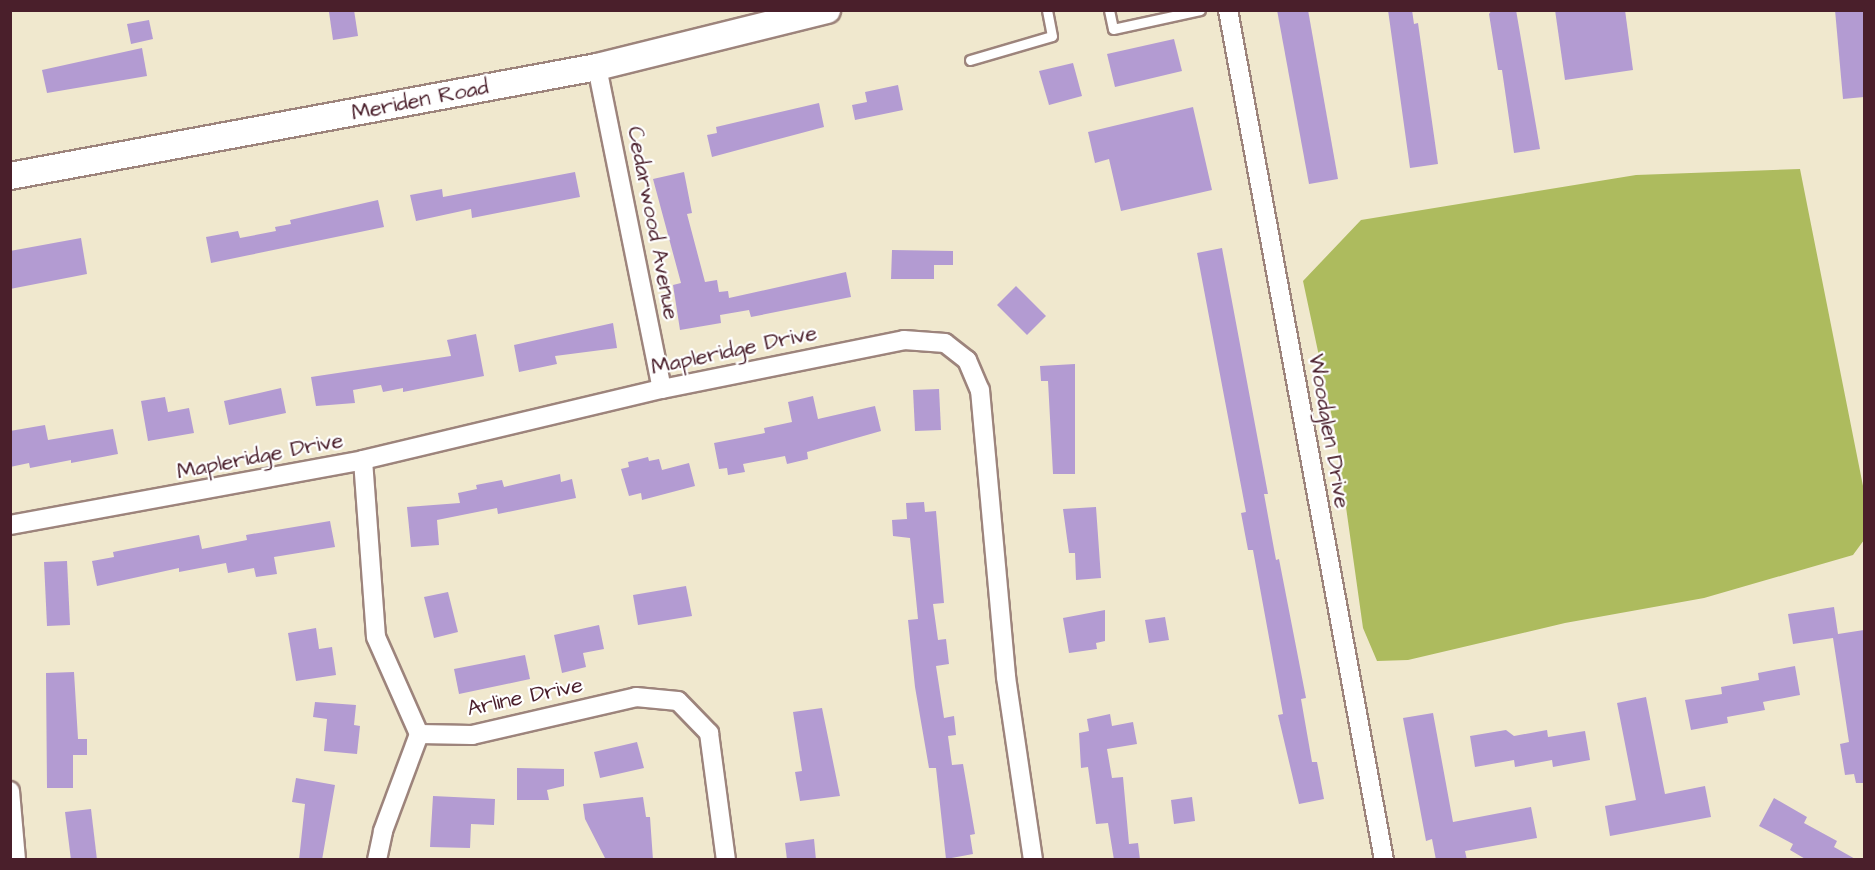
<!DOCTYPE html>
<html>
<head>
<meta charset="utf-8">
<style>
  body { margin:0 }
  #map { position:relative; width:1875px; height:870px; overflow:hidden; background:#f0e8ce; font-family:"Architects Daughter",sans-serif }
  div>[style] { position:absolute }
  .green>* { inset:0; background:#adbb5e }
  .building>* { inset:0; background:#b39bd2 }
  .roads { filter:drop-shadow(2px 0 #9d847c) drop-shadow(-2px 0 #9d847c) drop-shadow(0 2px #9d847c) drop-shadow(0 -2px #9d847c) }
  .service>* { height:9px; margin:-4.5px; padding:0 4.5px; transform-origin:4.5px; border-radius:4.5px; background:#fff }
  .minor>* { height:18px; margin:-9px; padding:0 9px; transform-origin:9px; border-radius:9px; background:#fff }
  .secondary>* { height:26px; margin:-13px; padding:0 13px; transform-origin:13px; border-radius:13px; background:#fff }
  span { translate:-50% -50%; white-space:nowrap; text-align:center; line-height:1.15; -webkit-text-stroke:4.5px #fff; paint-order:stroke }
  .street-label { font-size:22px; color:#4a1f2b }
  .frame { position:absolute; inset:0; border:12px solid #4a1f2b; pointer-events:none }
</style>
</head>
<body>
<div id="map">
  <div class="green">
    <div style="clip-path:polygon(1800px 169px,1864px 491px,1864px 540px,1853px 555px,1704px 598px,1565px 623px,1408px 660px,1377px 661px,1363px 628px,1336px 436px,1303px 281px,1361px 220px,1636px 175px)"></div>
  </div>
  <div class="building">
    <div style="clip-path:polygon(354px 10px,358px 36px,333px 40px,329px 12px)"></div>
    <div style="clip-path:polygon(1277px 10px,1308px 10px,1338px 179px,1309px 184px)"></div>
    <div style="clip-path:polygon(1388px 10px,1412px 10px,1414px 24px,1418px 23px,1438px 164px,1410px 168px)"></div>
    <div style="clip-path:polygon(1492px 10px,1516px 10px,1540px 149px,1514px 153px,1502px 70px,1498px 70px,1489px 14px)"></div>
    <div style="clip-path:polygon(1555px 10px,1625px 10px,1633px 70px,1565px 80px)"></div>
    <div style="clip-path:polygon(1835px 10px,1864px 10px,1864px 97px,1843px 99px)"></div>
    <div style="clip-path:polygon(149px 20px,153px 39px,131px 44px,127px 24px)"></div>
    <div style="clip-path:polygon(1174px 39px,1182px 71px,1115px 87px,1107px 54px)"></div>
    <div style="clip-path:polygon(142px 48px,147px 76px,47px 93px,42px 70px)"></div>
    <div style="clip-path:polygon(1073px 63px,1082px 96px,1049px 105px,1039px 71px)"></div>
    <div style="clip-path:polygon(898px 85px,903px 110px,855px 120px,852px 105px,867px 102px,865px 92px)"></div>
    <div style="clip-path:polygon(819px 103px,824px 127px,712px 157px,707px 135px,717px 133px,716px 127px)"></div>
    <div style="clip-path:polygon(1193px 107px,1212px 190px,1121px 211px,1109px 159px,1095px 163px,1088px 132px)"></div>
    <div style="clip-path:polygon(575px 172px,580px 197px,472px 218px,471px 209px,416px 221px,410px 195px,442px 189px,443px 197px)"></div>
    <div style="clip-path:polygon(684px 172px,692px 213px,687px 214px,705px 282px,717px 280px,719px 292px,728px 291px,729px 298px,846px 272px,851px 297px,751px 317px,749px 310px,720px 315px,721px 323px,680px 330px,673px 285px,681px 283px,653px 179px)"></div>
    <div style="clip-path:polygon(378px 200px,384px 227px,211px 263px,206px 237px,238px 231px,240px 238px,276px 231px,275px 227px,291px 224px,290px 220px)"></div>
    <div style="clip-path:polygon(81px 238px,87px 274px,10px 289px,10px 251px)"></div>
    <div style="clip-path:polygon(1222px 248px,1268px 494px,1264px 494px,1276px 560px,1279px 559px,1306px 698px,1301px 699px,1312px 762px,1317px 762px,1324px 799px,1299px 804px,1278px 715px,1283px 714px,1253px 550px,1248px 550px,1241px 513px,1246px 512px,1197px 253px)"></div>
    <div style="clip-path:polygon(892px 250px,953px 251px,953px 265px,934px 265px,934px 279px,891px 279px)"></div>
    <div style="clip-path:polygon(1016px 286px,1046px 316px,1027px 335px,997px 305px)"></div>
    <div style="clip-path:polygon(613px 323px,617px 348px,555px 356px,557px 364px,519px 372px,514px 345px)"></div>
    <div style="clip-path:polygon(476px 334px,484px 376px,403px 392px,403px 388px,383px 392px,381px 385px,353px 390px,355px 403px,316px 406px,311px 377px,451px 356px,447px 340px)"></div>
    <div style="clip-path:polygon(1075px 364px,1075px 474px,1053px 474px,1048px 381px,1041px 381px,1040px 366px)"></div>
    <div style="clip-path:polygon(281px 388px,286px 413px,229px 425px,224px 401px)"></div>
    <div style="clip-path:polygon(939px 389px,941px 430px,915px 431px,913px 390px)"></div>
    <div style="clip-path:polygon(813px 396px,818px 419px,875px 406px,881px 431px,807px 452px,808px 459px,787px 464px,785px 456px,743px 464px,745px 472px,728px 475px,727px 468px,719px 469px,714px 443px,765px 433px,764px 428px,792px 422px,788px 402px)"></div>
    <div style="clip-path:polygon(165px 397px,168px 412px,189px 408px,194px 433px,148px 441px,141px 401px)"></div>
    <div style="clip-path:polygon(45px 425px,48px 440px,113px 429px,118px 454px,71px 463px,71px 460px,30px 468px,29px 463px,10px 467px,10px 431px)"></div>
    <div style="clip-path:polygon(648px 457px,649px 461px,659px 459px,662px 470px,689px 463px,695px 486px,642px 500px,641px 493px,629px 496px,621px 469px,629px 467px,628px 462px)"></div>
    <div style="clip-path:polygon(560px 474px,561px 482px,572px 479px,576px 498px,498px 514px,497px 508px,437px 520px,439px 545px,411px 547px,407px 507px,460px 503px,458px 493px,477px 489px,476px 485px,502px 480px,504px 487px)"></div>
    <div style="clip-path:polygon(924px 502px,925px 512px,936px 511px,944px 603px,933px 604px,938px 640px,946px 639px,949px 664px,936px 666px,944px 718px,954px 716px,956px 735px,948px 736px,952px 765px,963px 764px,975px 834px,970px 835px,973px 854px,946px 859px,936px 768px,929px 768px,915px 687px,908px 620px,918px 619px,910px 538px,893px 536px,892px 520px,907px 519px,906px 503px)"></div>
    <div style="clip-path:polygon(1096px 507px,1101px 578px,1076px 580px,1075px 553px,1069px 553px,1063px 509px)"></div>
    <div style="clip-path:polygon(330px 521px,335px 547px,274px 557px,277px 574px,256px 577px,254px 568px,228px 573px,226px 563px,179px 572px,179px 568px,97px 586px,92px 561px,114px 557px,113px 552px,199px 535px,202px 549px,247px 540px,246px 535px)"></div>
    <div style="clip-path:polygon(67px 561px,70px 625px,47px 626px,44px 562px)"></div>
    <div style="clip-path:polygon(686px 586px,692px 616px,638px 625px,633px 595px)"></div>
    <div style="clip-path:polygon(448px 592px,458px 632px,434px 638px,424px 597px)"></div>
    <div style="clip-path:polygon(1834px 607px,1838px 634px,1864px 630px,1864px 783px,1856px 783px,1854px 774px,1845px 775px,1840px 744px,1849px 742px,1833px 638px,1793px 644px,1788px 614px)"></div>
    <div style="clip-path:polygon(1105px 610px,1105px 641px,1096px 643px,1097px 649px,1069px 653px,1063px 618px)"></div>
    <div style="clip-path:polygon(1165px 617px,1169px 640px,1149px 643px,1145px 620px)"></div>
    <div style="clip-path:polygon(599px 625px,604px 649px,583px 653px,586px 667px,562px 673px,554px 635px)"></div>
    <div style="clip-path:polygon(316px 628px,319px 649px,332px 647px,336px 675px,296px 681px,288px 633px)"></div>
    <div style="clip-path:polygon(525px 655px,530px 679px,459px 694px,454px 669px)"></div>
    <div style="clip-path:polygon(1795px 666px,1800px 695px,1763px 702px,1765px 710px,1727px 717px,1728px 723px,1691px 730px,1685px 700px,1722px 694px,1721px 687px,1759px 680px,1758px 673px)"></div>
    <div style="clip-path:polygon(74px 672px,78px 739px,87px 739px,87px 755px,73px 755px,73px 788px,47px 788px,46px 673px)"></div>
    <div style="clip-path:polygon(1646px 697px,1665px 794px,1705px 786px,1711px 817px,1610px 836px,1605px 806px,1636px 800px,1617px 703px)"></div>
    <div style="clip-path:polygon(315px 702px,356px 705px,354px 725px,360px 726px,357px 754px,324px 751px,327px 719px,313px 717px)"></div>
    <div style="clip-path:polygon(822px 708px,840px 796px,800px 801px,795px 772px,802px 771px,793px 712px)"></div>
    <div style="clip-path:polygon(1433px 713px,1453px 822px,1531px 807px,1537px 838px,1465px 851px,1467px 860px,1436px 860px,1432px 839px,1426px 841px,1403px 718px)"></div>
    <div style="clip-path:polygon(1110px 714px,1112px 726px,1133px 722px,1137px 744px,1107px 749px,1112px 778px,1123px 777px,1129px 844px,1138px 843px,1140px 860px,1114px 860px,1108px 823px,1096px 824px,1088px 767px,1081px 768px,1079px 733px,1089px 731px,1087px 719px)"></div>
    <div style="clip-path:polygon(1506px 730px,1514px 736px,1547px 730px,1548px 737px,1585px 731px,1590px 760px,1553px 767px,1552px 760px,1515px 767px,1514px 760px,1475px 767px,1470px 736px)"></div>
    <div style="clip-path:polygon(637px 742px,644px 768px,600px 778px,594px 752px)"></div>
    <div style="clip-path:polygon(517px 768px,564px 769px,564px 786px,547px 790px,549px 800px,517px 800px)"></div>
    <div style="clip-path:polygon(296px 778px,335px 785px,322px 860px,299px 860px,305px 804px,292px 802px)"></div>
    <div style="clip-path:polygon(433px 796px,495px 799px,494px 825px,471px 824px,470px 848px,430px 847px)"></div>
    <div style="clip-path:polygon(643px 797px,646px 817px,650px 817px,653px 860px,606px 860px,585px 819px,583px 804px)"></div>
    <div style="clip-path:polygon(1192px 797px,1195px 821px,1174px 824px,1171px 800px)"></div>
    <div style="clip-path:polygon(1774px 798px,1807px 817px,1804px 823px,1837px 841px,1834px 847px,1857px 860px,1807px 860px,1790px 850px,1793px 844px,1759px 826px)"></div>
    <div style="clip-path:polygon(91px 809px,97px 860px,71px 860px,65px 812px)"></div>
    <div style="clip-path:polygon(814px 839px,816px 860px,787px 860px,785px 843px)"></div>
  </div>
  <div class="roads">
    <div class="service">
      <div style="left:1109px;top:10px;width:19px;rotate:78deg"></div>
      <div style="left:1113px;top:29px;width:89px;rotate:-12.3deg"></div>
      <div style="left:970px;top:60px;width:85px;rotate:-16.3deg"></div>
      <div style="left:1052px;top:36px;width:26px;rotate:-101deg"></div>
    </div>
    <div class="minor">
      <div style="left:1228px;top:10px;width:864px;rotate:79.6deg"></div>
      <div style="left:597px;top:67px;width:328px;rotate:78.6deg"></div>
      <div style="left:363px;top:460px;width:177px;rotate:85.8deg"></div>
      <div style="left:376px;top:637px;width:106px;rotate:66.1deg"></div>
      <div style="left:10px;top:525px;width:359px;rotate:-10.4deg"></div>
      <div style="left:363px;top:460px;width:307px;rotate:-13.4deg"></div>
      <div style="left:662px;top:389px;width:247px;rotate:-11.4deg"></div>
      <div style="left:904px;top:340px;width:41px;rotate:4.2deg"></div>
      <div style="left:945px;top:343px;width:28px;rotate:38deg"></div>
      <div style="left:967px;top:360px;width:33px;rotate:67deg"></div>
      <div style="left:980px;top:390px;width:288px;rotate:84.8deg"></div>
      <div style="left:1006px;top:677px;width:185px;rotate:81.6deg"></div>
      <div style="left:419px;top:734px;width:53px;rotate:1.1deg"></div>
      <div style="left:472px;top:735px;width:168px;rotate:-13deg"></div>
      <div style="left:636px;top:697px;width:42px;rotate:5.4deg"></div>
      <div style="left:678px;top:701px;width:45px;rotate:45.9deg"></div>
      <div style="left:709px;top:733px;width:128px;rotate:82.4deg"></div>
      <div style="left:10px;top:791px;width:69px;rotate:85deg"></div>
      <div style="left:377px;top:860px;width:30px;rotate:-78deg"></div>
      <div style="left:383px;top:831px;width:103px;rotate:-69.6deg"></div>
    </div>
    <div class="secondary">
      <div style="left:10px;top:176px;width:597px;rotate:-10.52deg"></div>
      <div style="left:597px;top:67px;width:237px;rotate:-13.9deg"></div>
    </div>
  </div>
  <div class="street-label">
    <span style="left:420px;top:100px;rotate:-11deg">Meriden Road</span>
    <span style="left:653px;top:223px;rotate:79deg">Cedarwood Avenue</span>
    <span style="left:734px;top:350px;rotate:-12deg">Mapleridge Drive</span>
    <span style="left:1329px;top:431px;rotate:80deg">Woodglen Drive</span>
    <span style="left:260px;top:456px;rotate:-11deg">Mapleridge Drive</span>
    <span style="left:525px;top:697px;rotate:-12deg">Arline Drive</span>
  </div>
  <div class="frame"></div>
</div>
</body>
</html>
